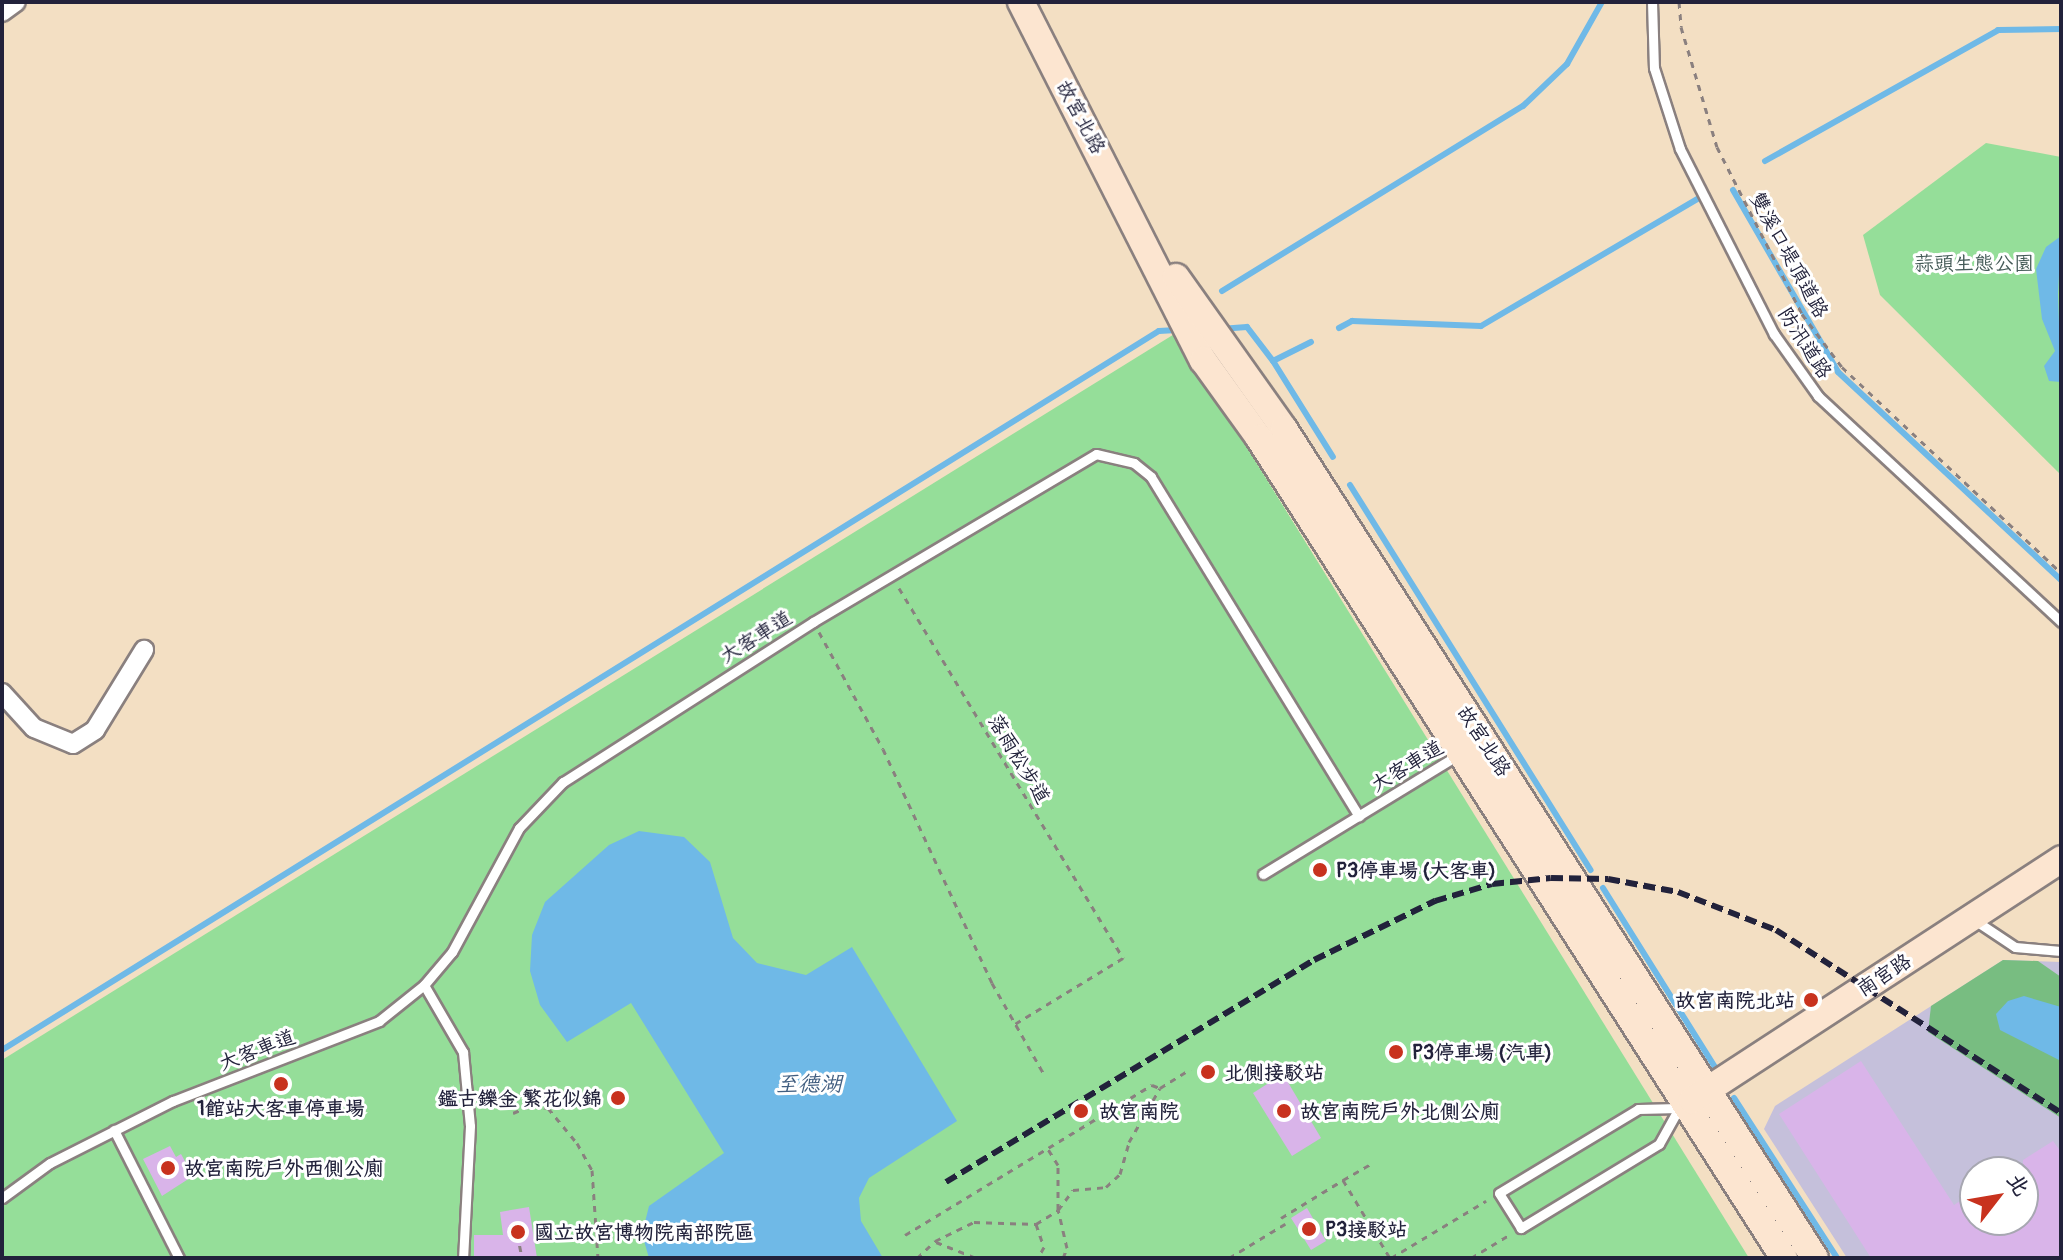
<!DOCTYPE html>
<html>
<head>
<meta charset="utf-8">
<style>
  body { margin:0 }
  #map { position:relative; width:2063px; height:1260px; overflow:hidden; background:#f3dfc3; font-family:Pangolin,"LXGW WenKai TC",sans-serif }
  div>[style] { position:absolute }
  .industrial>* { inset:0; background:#c5c0db }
  .green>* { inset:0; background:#95de99 }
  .forest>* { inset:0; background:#78bd81 }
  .water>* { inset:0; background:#6fb9e7 }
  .stream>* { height:6px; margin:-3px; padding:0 3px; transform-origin:3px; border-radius:3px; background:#6fb9e7 }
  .building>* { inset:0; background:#d9b4e9 }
  .path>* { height:3px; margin-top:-1.5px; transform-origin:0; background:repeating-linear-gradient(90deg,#8a807f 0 6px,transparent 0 12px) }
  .roads { filter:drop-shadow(2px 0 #8a807f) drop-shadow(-2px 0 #8a807f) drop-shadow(0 2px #8a807f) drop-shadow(0 -2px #8a807f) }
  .lane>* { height:9px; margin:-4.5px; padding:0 4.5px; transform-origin:4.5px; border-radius:4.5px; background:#fff }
  .street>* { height:18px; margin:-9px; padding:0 9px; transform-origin:9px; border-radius:9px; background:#fff }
  .secondary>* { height:26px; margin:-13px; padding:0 13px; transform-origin:13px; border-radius:13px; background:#fce5d0 }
  .rail>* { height:6px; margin-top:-3px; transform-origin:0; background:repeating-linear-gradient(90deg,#22223b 0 12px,transparent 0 18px) }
  .dots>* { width:22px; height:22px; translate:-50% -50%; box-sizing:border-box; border:4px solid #fff; border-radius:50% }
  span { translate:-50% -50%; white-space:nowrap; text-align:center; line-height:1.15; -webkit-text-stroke:6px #fff; paint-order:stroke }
  .street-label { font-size:20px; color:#22223b }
  .park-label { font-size:20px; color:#445a57 }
  .poi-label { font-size:20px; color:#22223b; font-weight:700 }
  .left { translate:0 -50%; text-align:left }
  .right { translate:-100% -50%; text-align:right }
  .water-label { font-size:22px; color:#415e80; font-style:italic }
  .frame { position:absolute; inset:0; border:4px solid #22223b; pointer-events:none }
  .north { position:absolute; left:1959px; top:1156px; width:80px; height:80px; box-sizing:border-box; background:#fff; border:2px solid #a7a7b1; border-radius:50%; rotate:59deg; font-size:22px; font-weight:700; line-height:32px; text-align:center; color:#22223b }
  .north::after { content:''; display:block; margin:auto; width:28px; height:36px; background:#c8321e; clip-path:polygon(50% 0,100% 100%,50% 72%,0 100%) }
</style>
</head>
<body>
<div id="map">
  <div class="industrial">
    <div style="clip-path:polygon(evenodd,2003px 960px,2061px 962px,2061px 1258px,1847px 1258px,1764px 1129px,1775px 1106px,2003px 960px,1975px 1172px,2023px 1172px,2023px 1220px,1975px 1220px,1975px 1172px)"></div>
  </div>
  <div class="green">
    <div style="clip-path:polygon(1986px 143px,2061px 157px,2061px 475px,1880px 295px,1863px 235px)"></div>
    <div style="clip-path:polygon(1176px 333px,1749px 1258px,2px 1258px,2px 1060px)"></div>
  </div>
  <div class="forest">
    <div style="clip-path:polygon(2003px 960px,2038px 961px,2061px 977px,2061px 1118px,1928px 1032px,1931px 1006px)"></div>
  </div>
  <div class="water">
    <div style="clip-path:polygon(2061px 236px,2058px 294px,2061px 382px,2049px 381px,2044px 366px,2055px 351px,2042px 319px,2036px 269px,2046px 247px)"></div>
    <div style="clip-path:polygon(639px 831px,684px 837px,710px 862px,733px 938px,757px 963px,806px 975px,852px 947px,957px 1121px,869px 1178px,859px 1198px,861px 1221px,883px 1258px,649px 1258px,642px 1234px,649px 1206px,724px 1153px,631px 1003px,567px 1042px,540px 1005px,530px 971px,532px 935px,545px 902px,609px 845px)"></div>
    <div style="clip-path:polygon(2024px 996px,2061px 1007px,2061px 1061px,2000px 1030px,1996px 1014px,2008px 1001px)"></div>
  </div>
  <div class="stream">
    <div style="left:1765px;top:161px;width:267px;rotate:-29.3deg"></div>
    <div style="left:1998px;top:30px;width:63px;rotate:-0.9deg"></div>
    <div style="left:1733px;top:190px;width:210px;rotate:60deg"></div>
    <div style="left:1838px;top:372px;width:305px;rotate:43deg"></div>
    <div style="left:1222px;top:291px;width:353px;rotate:-31.6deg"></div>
    <div style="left:1523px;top:106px;width:61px;rotate:-43.7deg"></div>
    <div style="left:1567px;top:64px;width:71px;rotate:-60.6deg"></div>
    <div style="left:1339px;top:328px;width:15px;rotate:-28deg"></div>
    <div style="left:1352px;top:321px;width:129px;rotate:2.2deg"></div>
    <div style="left:1481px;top:326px;width:257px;rotate:-30.4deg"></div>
    <div style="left:1220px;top:329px;width:27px;rotate:-4deg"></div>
    <div style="left:1247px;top:327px;width:43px;rotate:52.6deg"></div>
    <div style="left:1311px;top:342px;width:42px;rotate:153.4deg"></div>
    <div style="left:1273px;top:361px;width:113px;rotate:58deg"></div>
    <div style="left:1350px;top:485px;width:454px;rotate:58deg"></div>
    <div style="left:1603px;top:888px;width:213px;rotate:58deg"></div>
    <div style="left:2px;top:1050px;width:1362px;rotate:-31.86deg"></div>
    <div style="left:1159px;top:331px;width:22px;rotate:-3deg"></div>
    <div style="left:1734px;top:1098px;width:190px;rotate:57.2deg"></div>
  </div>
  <div class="building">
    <div style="clip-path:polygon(1861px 1061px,1954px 1205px,1975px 1191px,1975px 1220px,2023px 1220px,2023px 1160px,2053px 1141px,2061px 1152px,2061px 1258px,1871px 1258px,1779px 1114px)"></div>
    <div style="clip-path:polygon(1283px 1074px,1321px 1138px,1292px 1156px,1253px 1093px)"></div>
    <div style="clip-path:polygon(170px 1146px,176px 1157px,181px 1154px,193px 1176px,162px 1196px,143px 1159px)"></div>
    <div style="clip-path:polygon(529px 1207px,537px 1258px,474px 1258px,474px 1235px,503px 1235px,500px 1212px)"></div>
    <div style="clip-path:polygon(1307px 1208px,1326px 1241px,1311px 1250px,1291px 1218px)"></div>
  </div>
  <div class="path">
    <div style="left:1679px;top:2px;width:25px;rotate:85deg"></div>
    <div style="left:1681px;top:27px;width:125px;rotate:73.3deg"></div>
    <div style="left:1717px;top:147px;width:187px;rotate:63deg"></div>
    <div style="left:1802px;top:314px;width:66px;rotate:53deg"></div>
    <div style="left:1842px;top:367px;width:301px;rotate:43.2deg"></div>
    <div style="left:899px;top:588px;width:433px;rotate:58.8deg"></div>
    <div style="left:1123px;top:958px;width:127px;rotate:148.6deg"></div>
    <div style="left:819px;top:632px;width:133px;rotate:61.3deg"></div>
    <div style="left:883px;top:749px;width:258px;rotate:65deg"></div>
    <div style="left:992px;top:983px;width:105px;rotate:60.3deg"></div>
    <div style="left:513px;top:1113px;width:21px;rotate:-23deg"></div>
    <div style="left:532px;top:1105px;width:16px;rotate:11deg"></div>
    <div style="left:548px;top:1108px;width:45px;rotate:50.4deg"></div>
    <div style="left:577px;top:1143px;width:31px;rotate:61deg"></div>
    <div style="left:592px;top:1170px;width:88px;rotate:86.1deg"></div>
    <div style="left:1343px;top:1180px;width:34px;rotate:-30deg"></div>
    <div style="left:1281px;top:1218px;width:73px;rotate:-31.5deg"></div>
    <div style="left:1343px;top:1180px;width:91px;rotate:58.9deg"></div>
    <div style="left:515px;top:1222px;width:37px;rotate:79deg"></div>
    <div style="left:1036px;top:1224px;width:24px;rotate:71deg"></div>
    <div style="left:1044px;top:1247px;width:13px;rotate:119deg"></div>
    <div style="left:905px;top:1235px;width:289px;rotate:-31.3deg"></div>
    <div style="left:1152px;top:1085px;width:9px;rotate:21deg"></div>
    <div style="left:936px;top:1242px;width:43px;rotate:21.8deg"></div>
    <div style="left:917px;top:1258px;width:25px;rotate:-43deg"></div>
    <div style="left:935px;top:1241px;width:43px;rotate:-26deg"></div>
    <div style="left:974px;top:1222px;width:62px;rotate:1.8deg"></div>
    <div style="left:1036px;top:1224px;width:26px;rotate:-32deg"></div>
    <div style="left:1058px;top:1210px;width:45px;rotate:-90deg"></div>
    <div style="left:1058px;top:1165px;width:19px;rotate:-122deg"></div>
    <div style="left:1063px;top:1258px;width:11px;rotate:-68deg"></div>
    <div style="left:1067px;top:1248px;width:39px;rotate:-103deg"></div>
    <div style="left:1058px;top:1210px;width:25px;rotate:-53deg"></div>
    <div style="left:1073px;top:1190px;width:33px;rotate:-5deg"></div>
    <div style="left:1106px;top:1187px;width:19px;rotate:-43deg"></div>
    <div style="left:1120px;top:1174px;width:33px;rotate:-74deg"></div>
    <div style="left:1129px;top:1142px;width:62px;rotate:-60.1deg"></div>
    <div style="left:1160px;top:1088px;width:36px;rotate:-32deg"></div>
    <div style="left:1229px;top:1258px;width:66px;rotate:-31.3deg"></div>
    <div style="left:1391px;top:1258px;width:111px;rotate:-31deg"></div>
    <div style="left:1471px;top:1258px;width:44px;rotate:-31.2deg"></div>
  </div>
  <div class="roads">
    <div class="lane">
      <div style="left:1652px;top:2px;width:66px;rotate:88.3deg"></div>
      <div style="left:1654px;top:68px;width:85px;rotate:72.2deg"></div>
      <div style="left:1680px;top:149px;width:208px;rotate:63.1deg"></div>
      <div style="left:1774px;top:334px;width:76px;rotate:54.6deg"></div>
      <div style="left:1818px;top:396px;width:332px;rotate:42.9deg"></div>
      <div style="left:1263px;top:874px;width:228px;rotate:-31.4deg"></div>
      <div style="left:1973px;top:919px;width:50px;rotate:33.7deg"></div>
      <div style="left:2015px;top:947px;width:46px;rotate:5deg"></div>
      <div style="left:424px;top:985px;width:78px;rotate:59.8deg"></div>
      <div style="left:463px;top:1052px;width:74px;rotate:84.6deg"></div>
      <div style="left:470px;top:1126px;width:132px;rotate:93deg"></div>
      <div style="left:1679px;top:1108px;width:41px;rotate:119.1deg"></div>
      <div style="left:1659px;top:1144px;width:162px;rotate:148.7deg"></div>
      <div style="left:1521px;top:1228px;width:41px;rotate:-122.2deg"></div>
      <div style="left:1499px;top:1193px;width:162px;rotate:-31.1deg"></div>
      <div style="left:1638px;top:1109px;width:41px;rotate:-1.4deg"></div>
      <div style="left:114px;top:1130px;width:144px;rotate:63.1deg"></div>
      <div style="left:2px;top:1198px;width:59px;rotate:-36.1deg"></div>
      <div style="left:50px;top:1163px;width:138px;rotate:-26.8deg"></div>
      <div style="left:173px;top:1101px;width:221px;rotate:-21.2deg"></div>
      <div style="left:379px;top:1021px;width:58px;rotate:-38.7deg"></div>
      <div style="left:424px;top:985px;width:43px;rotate:-49.7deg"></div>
      <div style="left:452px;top:952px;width:141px;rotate:-61.6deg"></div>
      <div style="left:519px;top:828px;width:64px;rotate:-46.3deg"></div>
      <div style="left:563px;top:782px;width:297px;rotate:-32.6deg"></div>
      <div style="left:813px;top:622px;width:329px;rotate:-30.7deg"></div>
      <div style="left:1096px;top:454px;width:39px;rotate:13deg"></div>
      <div style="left:1134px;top:463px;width:22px;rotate:39deg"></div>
      <div style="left:1151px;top:477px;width:398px;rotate:58.5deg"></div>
    </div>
    <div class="street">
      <div style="left:2px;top:12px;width:17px;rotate:-36deg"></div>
      <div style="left:2px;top:693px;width:47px;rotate:47.6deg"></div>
      <div style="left:34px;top:728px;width:42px;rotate:22.3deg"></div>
      <div style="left:73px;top:744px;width:26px;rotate:-32deg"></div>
      <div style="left:95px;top:730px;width:94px;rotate:-58.5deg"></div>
    </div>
    <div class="secondary">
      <div style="left:1021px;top:2px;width:402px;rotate:63.1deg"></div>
      <div style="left:1203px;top:360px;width:96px;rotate:54.3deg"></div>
      <div style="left:1259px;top:438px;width:974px;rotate:57.37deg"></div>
      <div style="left:1176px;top:277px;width:186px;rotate:54.6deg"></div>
      <div style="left:1284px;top:429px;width:984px;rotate:57.36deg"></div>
      <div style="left:1692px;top:1100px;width:441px;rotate:-33.1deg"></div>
    </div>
  </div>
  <div class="rail">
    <div style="left:946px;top:1182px;width:430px;rotate:-31.1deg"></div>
    <div style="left:1314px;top:960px;width:135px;rotate:-26deg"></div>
    <div style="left:1435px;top:901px;width:59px;rotate:-16.6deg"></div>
    <div style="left:1492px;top:884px;width:59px;rotate:-5.8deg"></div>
    <div style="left:1551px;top:878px;width:57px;rotate:1deg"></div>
    <div style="left:1608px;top:879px;width:71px;rotate:10.5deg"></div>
    <div style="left:1678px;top:892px;width:105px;rotate:21.2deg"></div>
    <div style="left:1776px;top:930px;width:339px;rotate:32.7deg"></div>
  </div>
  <div class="dots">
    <div style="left:1320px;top:870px;background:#c8321e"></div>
    <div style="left:1811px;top:1000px;background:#c8321e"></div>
    <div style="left:1396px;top:1052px;background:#c8321e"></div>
    <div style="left:1208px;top:1072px;background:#c8321e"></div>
    <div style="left:281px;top:1084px;background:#c8321e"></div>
    <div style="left:618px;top:1098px;background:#c8321e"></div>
    <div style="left:1081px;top:1111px;background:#c8321e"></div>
    <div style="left:1284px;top:1111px;background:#c8321e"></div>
    <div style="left:168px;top:1168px;background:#c8321e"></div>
    <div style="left:1309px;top:1229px;background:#c8321e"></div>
    <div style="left:518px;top:1232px;background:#c8321e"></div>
  </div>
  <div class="street-label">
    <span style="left:1081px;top:117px;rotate:62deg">故宮北路</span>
    <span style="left:1789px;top:255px;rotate:61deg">雙溪口堤頂道路</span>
    <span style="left:1805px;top:343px;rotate:57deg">防汛道路</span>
    <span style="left:756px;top:637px;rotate:-32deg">大客車道</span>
    <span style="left:1484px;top:741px;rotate:57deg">故宮北路</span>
    <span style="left:1019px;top:759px;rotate:59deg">落雨松步道</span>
    <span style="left:1407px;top:766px;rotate:-31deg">大客車道</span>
    <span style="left:1884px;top:975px;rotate:-33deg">南宮路</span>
    <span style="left:257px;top:1050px;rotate:-21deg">大客車道</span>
  </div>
  <div class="park-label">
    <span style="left:1974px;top:263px">蒜頭生態公園</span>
  </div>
  <div class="poi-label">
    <span class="left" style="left:1336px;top:870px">P3停車場 (大客車)</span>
    <span class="right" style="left:1795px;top:1000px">故宮南院北站</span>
    <span class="left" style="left:1412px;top:1052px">P3停車場 (汽車)</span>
    <span class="left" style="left:1224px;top:1072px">北側接駁站</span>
    <span class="right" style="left:602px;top:1098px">鑑古鑠金 繁花似錦</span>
    <span style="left:281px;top:1108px">1館站大客車停車場</span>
    <span class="left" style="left:1099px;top:1111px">故宮南院</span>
    <span class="left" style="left:1300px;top:1111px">故宮南院戶外北側公廁</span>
    <span class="left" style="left:184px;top:1168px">故宮南院戶外西側公廁</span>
    <span class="left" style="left:1325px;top:1229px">P3接駁站</span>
    <span class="left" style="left:534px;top:1232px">國立故宮博物院南部院區</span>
  </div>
  <div class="water-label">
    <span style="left:809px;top:1085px">至德湖</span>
  </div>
  <div class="frame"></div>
  <div class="north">北</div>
</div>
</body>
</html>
